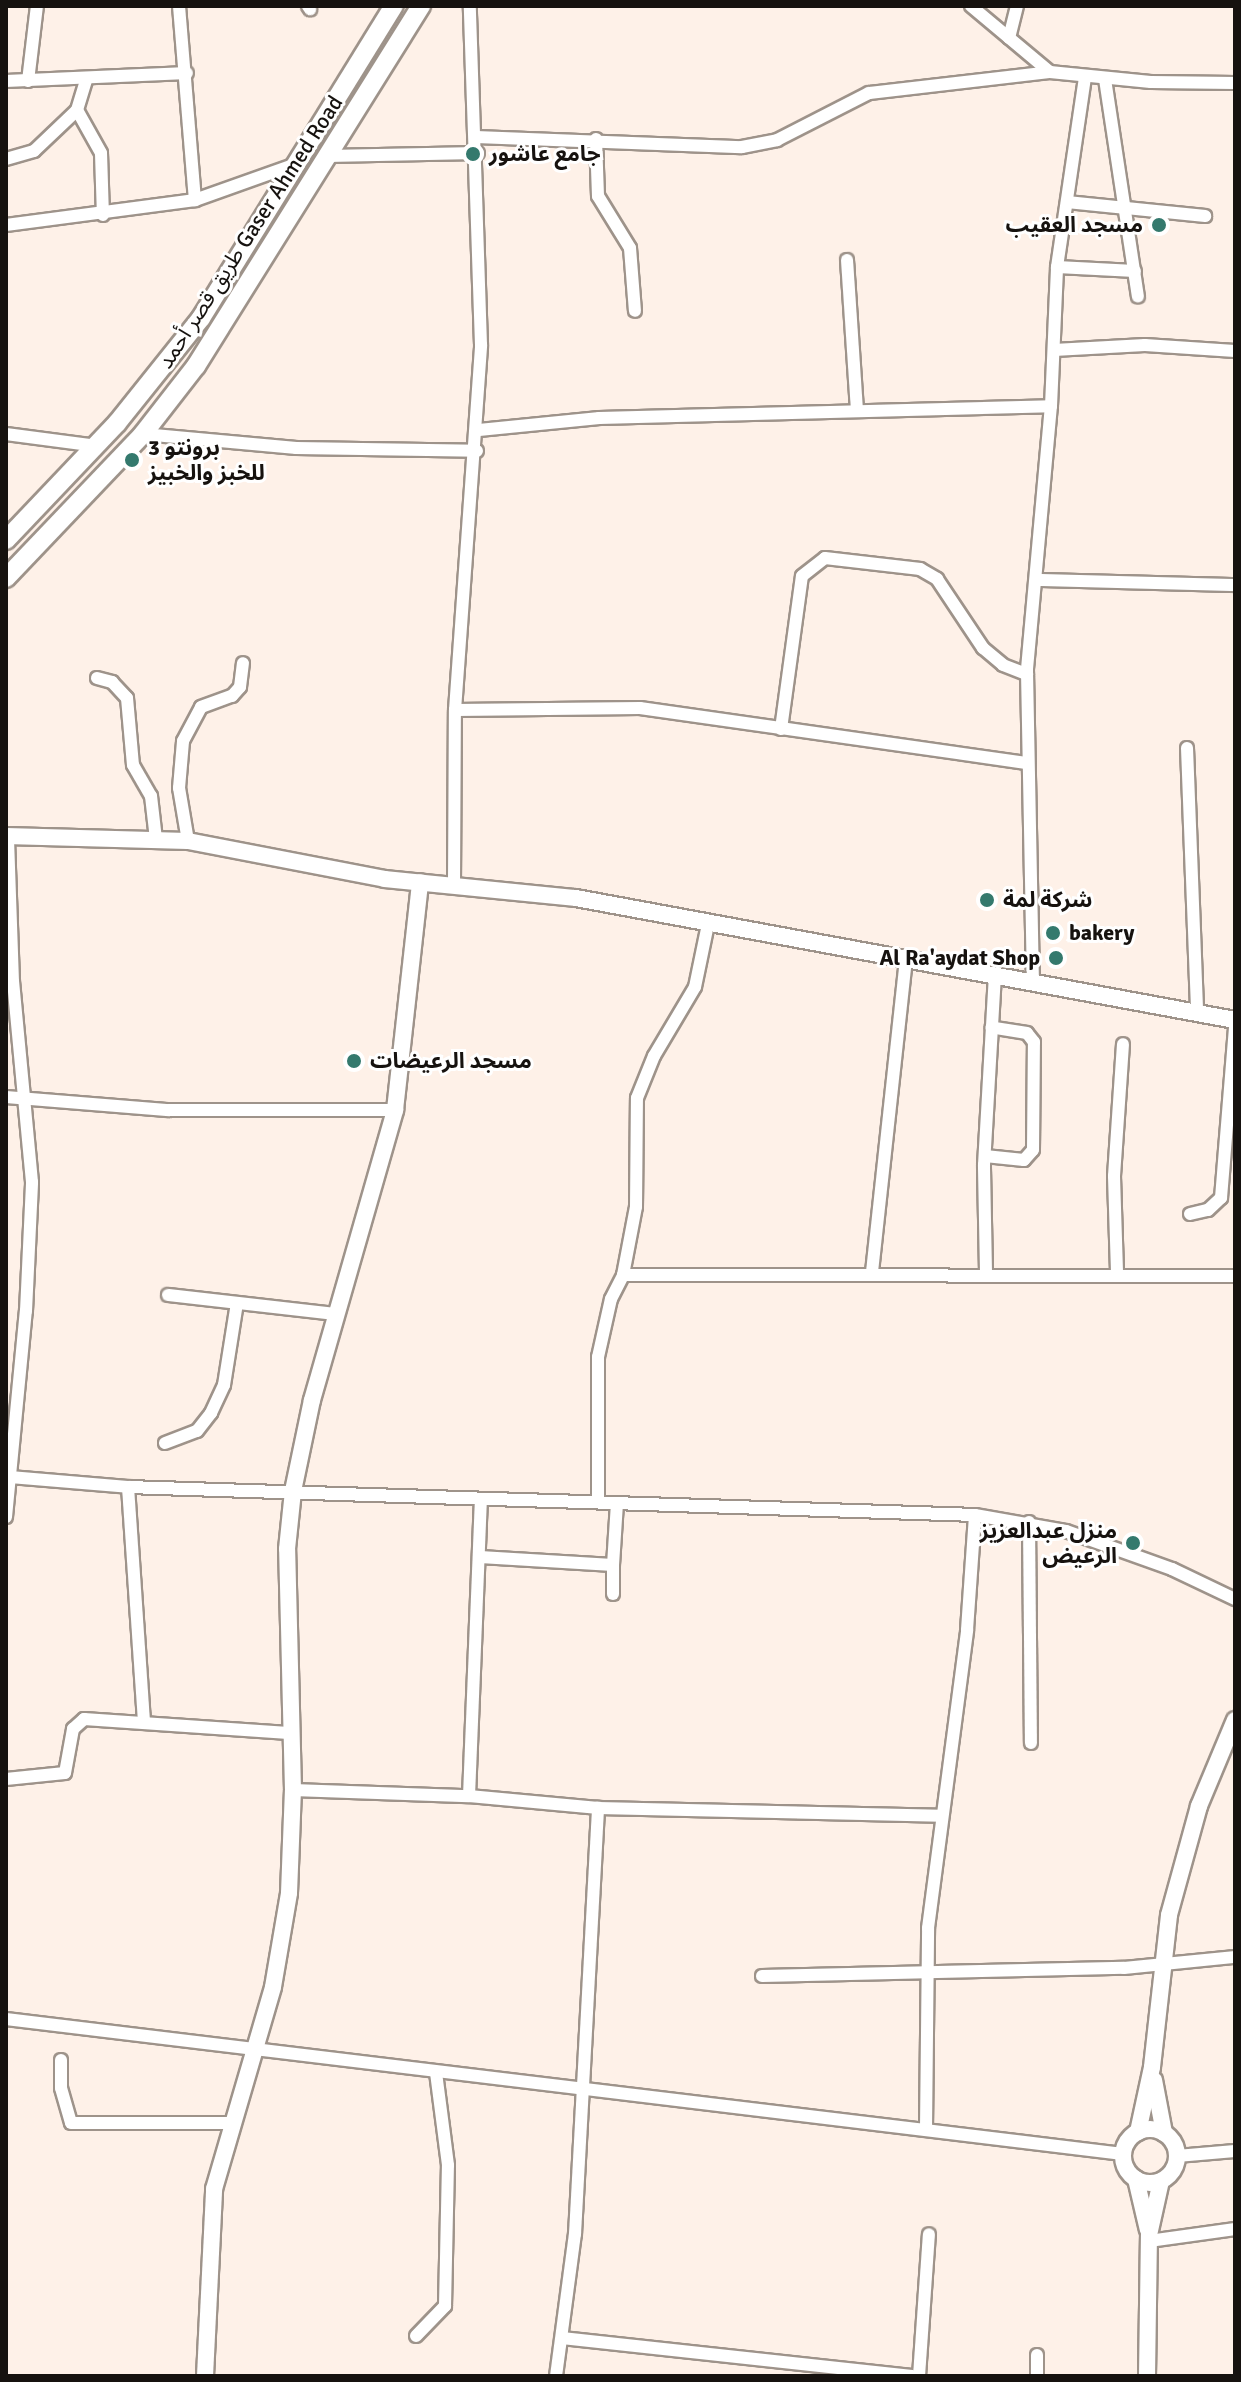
<!DOCTYPE html>
<html>
<head>
<meta charset="utf-8">
<style>
  body { margin:0 }
  #map { position:relative; width:1241px; height:2382px; overflow:hidden; background:#fef1e8; font-family:Signika,"Noto Sans Arabic",sans-serif }
  div>[style] { position:absolute }
  .roads { filter:drop-shadow(2px 0 #9e938a) drop-shadow(-2px 0 #9e938a) drop-shadow(0 2px #9e938a) drop-shadow(0 -2px #9e938a) }
  .street>* { height:12px; margin:-6px; padding:0 6px; transform-origin:6px; border-radius:6px; background:#fff }
  .secondary>* { height:16px; margin:-8px; padding:0 8px; transform-origin:8px; border-radius:8px; background:#fff }
  .secondary>.ring { margin:-8px; padding:0; box-sizing:content-box; background:none; border:16px solid #fff; border-radius:50% }
  .primary>* { height:18px; margin:-9px; padding:0 9px; transform-origin:9px; border-radius:9px; background:#fff }
  .dots>* { width:22px; height:22px; translate:-50% -50%; box-sizing:border-box; border:4px solid #fff; border-radius:50% }
  span { translate:-50% -50%; white-space:nowrap; text-align:center; line-height:1.15; -webkit-text-stroke:6px #fff; paint-order:stroke }
  .poi-label { font-size:22px; color:#16120f; font-weight:700 }
  .left { translate:0 -50%; text-align:left }
  .right { translate:-100% -50%; text-align:right }
  .street-label { font-size:22px; color:#16120f }
  .frame { position:absolute; inset:0; border:8px solid #16120f; pointer-events:none }
</style>
</head>
<body>
<div id="map">
  <div class="roads">
    <div class="street">
      <div style="left:179px;top:6px;width:195px;rotate:85.3deg"></div>
      <div style="left:308px;top:6px;width:4px;rotate:56deg"></div>
      <div style="left:971px;top:6px;width:103px;rotate:39.9deg"></div>
      <div style="left:1050px;top:72px;width:101px;rotate:5.7deg"></div>
      <div style="left:1151px;top:82px;width:84px;rotate:0.7deg"></div>
      <div style="left:1009px;top:38px;width:33px;rotate:-76deg"></div>
      <div style="left:1105px;top:79px;width:220px;rotate:81.4deg"></div>
      <div style="left:6px;top:81px;width:181px;rotate:-2.5deg"></div>
      <div style="left:28px;top:81px;width:76px;rotate:-83.2deg"></div>
      <div style="left:77px;top:110px;width:49px;rotate:60.8deg"></div>
      <div style="left:101px;top:153px;width:62px;rotate:88.2deg"></div>
      <div style="left:476px;top:137px;width:266px;rotate:2.2deg"></div>
      <div style="left:742px;top:147px;width:36px;rotate:-11deg"></div>
      <div style="left:777px;top:140px;width:103px;rotate:-27.1deg"></div>
      <div style="left:869px;top:93px;width:182px;rotate:-6.6deg"></div>
      <div style="left:596px;top:139px;width:57px;rotate:88deg"></div>
      <div style="left:598px;top:196px;width:61px;rotate:58.4deg"></div>
      <div style="left:630px;top:248px;width:63px;rotate:85.5deg"></div>
      <div style="left:327px;top:156px;width:151px;rotate:-1.1deg"></div>
      <div style="left:6px;top:159px;width:29px;rotate:-16deg"></div>
      <div style="left:34px;top:151px;width:59px;rotate:-43.6deg"></div>
      <div style="left:77px;top:110px;width:31px;rotate:-73deg"></div>
      <div style="left:1067px;top:202px;width:139px;rotate:5.8deg"></div>
      <div style="left:6px;top:225px;width:191px;rotate:-7.5deg"></div>
      <div style="left:195px;top:200px;width:107px;rotate:-19.6deg"></div>
      <div style="left:847px;top:260px;width:151px;rotate:86.2deg"></div>
      <div style="left:1057px;top:267px;width:78px;rotate:2.9deg"></div>
      <div style="left:1054px;top:350px;width:91px;rotate:-3.1deg"></div>
      <div style="left:1145px;top:345px;width:90px;rotate:3.8deg"></div>
      <div style="left:479px;top:430px;width:121px;rotate:-5.7deg"></div>
      <div style="left:599px;top:418px;width:452px;rotate:-1.5deg"></div>
      <div style="left:6px;top:434px;width:92px;rotate:7.5deg"></div>
      <div style="left:143px;top:434px;width:154px;rotate:5.2deg"></div>
      <div style="left:296px;top:448px;width:181px;rotate:0.9deg"></div>
      <div style="left:1038px;top:580px;width:197px;rotate:1.5deg"></div>
      <div style="left:97px;top:678px;width:16px;rotate:15deg"></div>
      <div style="left:112px;top:682px;width:22px;rotate:47deg"></div>
      <div style="left:127px;top:698px;width:67px;rotate:84.9deg"></div>
      <div style="left:133px;top:765px;width:36px;rotate:60deg"></div>
      <div style="left:151px;top:796px;width:43px;rotate:83.4deg"></div>
      <div style="left:455px;top:710px;width:185px;rotate:-0.6deg"></div>
      <div style="left:640px;top:708px;width:390px;rotate:8.1deg"></div>
      <div style="left:781px;top:729px;width:154px;rotate:-82.2deg"></div>
      <div style="left:802px;top:576px;width:29px;rotate:-38deg"></div>
      <div style="left:825px;top:558px;width:96px;rotate:6.6deg"></div>
      <div style="left:920px;top:569px;width:20px;rotate:30deg"></div>
      <div style="left:937px;top:579px;width:83px;rotate:56.3deg"></div>
      <div style="left:983px;top:648px;width:26px;rotate:40deg"></div>
      <div style="left:1003px;top:665px;width:26px;rotate:21deg"></div>
      <div style="left:1187px;top:748px;width:266px;rotate:87.8deg"></div>
      <div style="left:188px;top:841px;width:54px;rotate:-99.6deg"></div>
      <div style="left:179px;top:788px;width:47px;rotate:-85.1deg"></div>
      <div style="left:183px;top:741px;width:38px;rotate:-62deg"></div>
      <div style="left:201px;top:707px;width:33px;rotate:-20deg"></div>
      <div style="left:232px;top:696px;width:12px;rotate:-48deg"></div>
      <div style="left:240px;top:687px;width:24px;rotate:-83deg"></div>
      <div style="left:454px;top:884px;width:174px;rotate:-89.7deg"></div>
      <div style="left:455px;top:710px;width:366px;rotate:-85.9deg"></div>
      <div style="left:481px;top:345px;width:339px;rotate:-91.9deg"></div>
      <div style="left:1033px;top:984px;width:315px;rotate:-91.1deg"></div>
      <div style="left:1027px;top:669px;width:264px;rotate:-84.8deg"></div>
      <div style="left:1051px;top:406px;width:139px;rotate:-87.5deg"></div>
      <div style="left:1057px;top:267px;width:191px;rotate:-81.6deg"></div>
      <div style="left:6px;top:1097px;width:164px;rotate:4.6deg"></div>
      <div style="left:169px;top:1110px;width:226px"></div>
      <div style="left:985px;top:1156px;width:39px;rotate:6deg"></div>
      <div style="left:1024px;top:1160px;width:13px;rotate:-48deg"></div>
      <div style="left:1033px;top:1150px;width:108px;rotate:-89.5deg"></div>
      <div style="left:1034px;top:1042px;width:11px;rotate:-128deg"></div>
      <div style="left:1027px;top:1033px;width:36px;rotate:-171deg"></div>
      <div style="left:1190px;top:1214px;width:18px;rotate:-13deg"></div>
      <div style="left:1208px;top:1210px;width:18px;rotate:-43deg"></div>
      <div style="left:1221px;top:1198px;width:173px;rotate:-85.3deg"></div>
      <div style="left:872px;top:1272px;width:315px;rotate:-83.8deg"></div>
      <div style="left:986px;top:1272px;width:107px;rotate:-91.1deg"></div>
      <div style="left:984px;top:1165px;width:189px;rotate:-86.7deg"></div>
      <div style="left:1117px;top:1272px;width:96px;rotate:-91.8deg"></div>
      <div style="left:1114px;top:1176px;width:132px;rotate:-86.1deg"></div>
      <div style="left:623px;top:1275px;width:612px;rotate:0.09deg"></div>
      <div style="left:168px;top:1295px;width:169px;rotate:6.5deg"></div>
      <div style="left:165px;top:1443px;width:34px;rotate:-21deg"></div>
      <div style="left:197px;top:1431px;width:23px;rotate:-52deg"></div>
      <div style="left:211px;top:1413px;width:31px;rotate:-65deg"></div>
      <div style="left:224px;top:1385px;width:83px;rotate:-81deg"></div>
      <div style="left:10px;top:1477px;width:118px;rotate:4.8deg"></div>
      <div style="left:128px;top:1487px;width:847px;rotate:1.89deg"></div>
      <div style="left:975px;top:1515px;width:92px;rotate:10deg"></div>
      <div style="left:1066px;top:1531px;width:113px;rotate:19.7deg"></div>
      <div style="left:1172px;top:1569px;width:70px;rotate:25.5deg"></div>
      <div style="left:128px;top:1487px;width:236px;rotate:86.1deg"></div>
      <div style="left:598px;top:1502px;width:145px;rotate:-90deg"></div>
      <div style="left:598px;top:1357px;width:59px;rotate:-77.4deg"></div>
      <div style="left:611px;top:1299px;width:27px;rotate:-63deg"></div>
      <div style="left:623px;top:1275px;width:69px;rotate:-79.2deg"></div>
      <div style="left:636px;top:1207px;width:109px;rotate:-89.5deg"></div>
      <div style="left:637px;top:1098px;width:45px;rotate:-68deg"></div>
      <div style="left:654px;top:1056px;width:80px;rotate:-59.3deg"></div>
      <div style="left:695px;top:987px;width:64px;rotate:-78.3deg"></div>
      <div style="left:6px;top:1517px;width:207px;rotate:-84.5deg"></div>
      <div style="left:26px;top:1311px;width:129px;rotate:-87.3deg"></div>
      <div style="left:32px;top:1182px;width:201px;rotate:-95.4deg"></div>
      <div style="left:13px;top:982px;width:146px;rotate:-92deg"></div>
      <div style="left:1029px;top:1522px;width:221px;rotate:89.5deg"></div>
      <div style="left:480px;top:1557px;width:133px;rotate:3.4deg"></div>
      <div style="left:613px;top:1565px;width:62px;rotate:-86.3deg"></div>
      <div style="left:613px;top:1594px;width:29px;rotate:-90deg"></div>
      <div style="left:6px;top:1779px;width:59px;rotate:-5.8deg"></div>
      <div style="left:65px;top:1773px;width:45px;rotate:-79.7deg"></div>
      <div style="left:73px;top:1729px;width:15px;rotate:-42deg"></div>
      <div style="left:84px;top:1719px;width:205px;rotate:3.9deg"></div>
      <div style="left:293px;top:1790px;width:176px;rotate:2deg"></div>
      <div style="left:469px;top:1796px;width:130px;rotate:5.3deg"></div>
      <div style="left:598px;top:1808px;width:342px;rotate:1.3deg"></div>
      <div style="left:469px;top:1796px;width:297px;rotate:-87.7deg"></div>
      <div style="left:762px;top:1976px;width:362px;rotate:-1.3deg"></div>
      <div style="left:1124px;top:1968px;width:112px;rotate:-5.7deg"></div>
      <div style="left:6px;top:2019px;width:1125px;rotate:6.89deg"></div>
      <div style="left:61px;top:2060px;width:28px;rotate:90deg"></div>
      <div style="left:61px;top:2088px;width:36px;rotate:74deg"></div>
      <div style="left:71px;top:2123px;width:159px"></div>
      <div style="left:926px;top:2129px;width:201px;rotate:-89.4deg"></div>
      <div style="left:928px;top:1928px;width:301px;rotate:-82.5deg"></div>
      <div style="left:967px;top:1630px;width:115px;rotate:-86deg"></div>
      <div style="left:1177px;top:2156px;width:58px;rotate:-4.9deg"></div>
      <div style="left:1149px;top:2241px;width:87px;rotate:-7.9deg"></div>
      <div style="left:416px;top:2336px;width:42px;rotate:-46deg"></div>
      <div style="left:445px;top:2306px;width:141px;rotate:-88.8deg"></div>
      <div style="left:448px;top:2165px;width:93px;rotate:-97.4deg"></div>
      <div style="left:562px;top:2338px;width:352px;rotate:6.2deg"></div>
      <div style="left:556px;top:2376px;width:143px;rotate:-82.4deg"></div>
      <div style="left:575px;top:2234px;width:427px;rotate:-86.9deg"></div>
      <div style="left:919px;top:2376px;width:142px;rotate:-86deg"></div>
      <div style="left:1037px;top:2376px;width:21px;rotate:-90deg"></div>
    </div>
    <div class="secondary">
      <div style="left:6px;top:836px;width:182px;rotate:1.6deg"></div>
      <div style="left:188px;top:841px;width:201px;rotate:10.9deg"></div>
      <div style="left:385px;top:879px;width:192px;rotate:5.7deg"></div>
      <div style="left:576px;top:898px;width:670px;rotate:10.49deg"></div>
      <div style="left:1154px;top:2080px;width:54px;rotate:79.3deg"></div>
      <div class="ring" style="left:1123px;top:2129px;width:38px;height:38px"></div>
      <div style="left:1138px;top:2132px;width:66px;rotate:-77.8deg"></div>
      <div style="left:1152px;top:2067px;width:153px;rotate:-83.6deg"></div>
      <div style="left:1169px;top:1915px;width:113px;rotate:-74.6deg"></div>
      <div style="left:1199px;top:1806px;width:93px;rotate:-67.3deg"></div>
      <div style="left:1136px;top:2179px;width:52px;rotate:76.8deg"></div>
      <div style="left:205px;top:2376px;width:187px;rotate:-87.2deg"></div>
      <div style="left:214px;top:2189px;width:210px;rotate:-73.7deg"></div>
      <div style="left:273px;top:1987px;width:95px;rotate:-80.3deg"></div>
      <div style="left:289px;top:1893px;width:103px;rotate:-87.8deg"></div>
      <div style="left:293px;top:1790px;width:241px;rotate:-91.4deg"></div>
      <div style="left:287px;top:1549px;width:58px;rotate:-84.1deg"></div>
      <div style="left:293px;top:1491px;width:93px;rotate:-78.2deg"></div>
      <div style="left:312px;top:1400px;width:302px;rotate:-74deg"></div>
      <div style="left:395px;top:1110px;width:229px;rotate:-83.7deg"></div>
      <div style="left:1147px;top:2376px;width:141px;rotate:-89.2deg"></div>
      <div style="left:1149px;top:2235px;width:55px;rotate:-77.5deg"></div>
    </div>
    <div class="primary">
      <div style="left:6px;top:540px;width:161px;rotate:-46.5deg"></div>
      <div style="left:117px;top:423px;width:134px;rotate:-51.3deg"></div>
      <div style="left:201px;top:318px;width:367px;rotate:-58.3deg"></div>
      <div style="left:6px;top:578px;width:199px;rotate:-46.4deg"></div>
      <div style="left:143px;top:434px;width:86px;rotate:-52.1deg"></div>
      <div style="left:196px;top:366px;width:425px;rotate:-58deg"></div>
    </div>
  </div>
  <div class="dots">
    <div style="left:473px;top:154px;background:#34796d"></div>
    <div style="left:1159px;top:225px;background:#34796d"></div>
    <div style="left:132px;top:460px;background:#34796d"></div>
    <div style="left:987px;top:900px;background:#34796d"></div>
    <div style="left:1053px;top:933px;background:#34796d"></div>
    <div style="left:1056px;top:958px;background:#34796d"></div>
    <div style="left:354px;top:1061px;background:#34796d"></div>
    <div style="left:1133px;top:1543px;background:#34796d"></div>
  </div>
  <div class="poi-label">
    <span class="left" style="left:489px;top:154px">جامع عاشور</span>
    <span class="right" style="left:1143px;top:225px">مسجد العقيب</span>
    <span class="left" style="left:148px;top:460px">برونتو 3<br>للخبز والخبيز</span>
    <span class="left" style="left:1003px;top:900px">شركة لمة</span>
    <span class="left" style="left:1069px;top:933px">bakery</span>
    <span class="right" style="left:1040px;top:958px">Al Ra'aydat Shop</span>
    <span class="left" style="left:370px;top:1061px">مسجد الرعيضات</span>
    <span class="right" style="left:1117px;top:1543px">منزل عبدالعزيز<br>الرعيض</span>
  </div>
  <div class="street-label">
    <span style="left:250px;top:232px;rotate:-57deg">طريق قصر أحمد Gaser Ahmed Road</span>
  </div>
  <div class="frame"></div>
</div>
</body>
</html>
